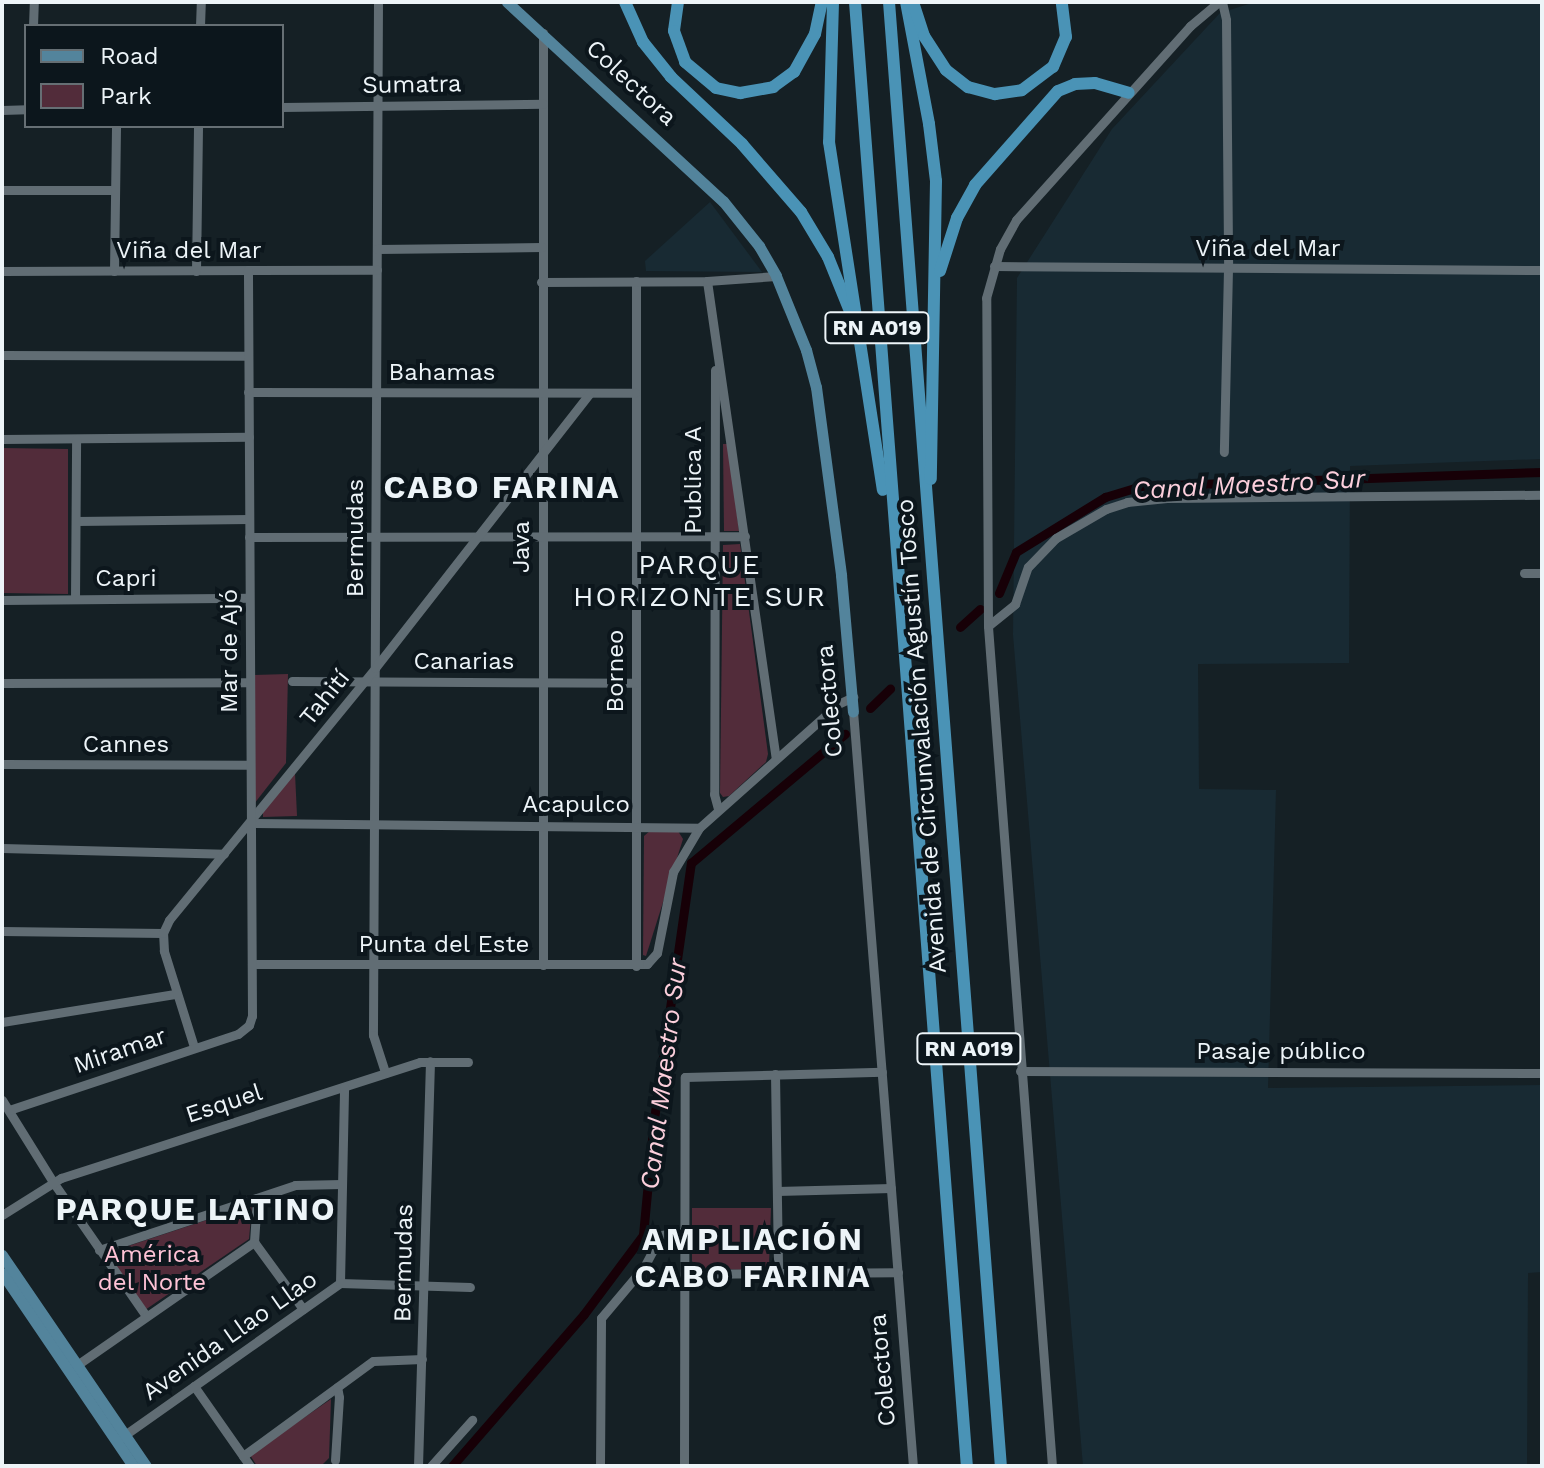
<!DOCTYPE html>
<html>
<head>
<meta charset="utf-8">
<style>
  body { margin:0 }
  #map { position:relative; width:1544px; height:1468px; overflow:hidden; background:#152025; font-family:"Work Sans",sans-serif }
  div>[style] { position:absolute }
  .built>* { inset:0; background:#182a33 }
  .green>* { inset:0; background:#522c3a }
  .canal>* { height:9px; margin:-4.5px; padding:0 4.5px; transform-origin:4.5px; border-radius:4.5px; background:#170007 }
  .minor>* { height:9px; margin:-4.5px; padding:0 4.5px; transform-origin:4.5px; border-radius:4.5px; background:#616d74 }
  .major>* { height:11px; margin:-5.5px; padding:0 5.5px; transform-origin:5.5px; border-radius:5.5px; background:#53849c }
  .highway>* { height:12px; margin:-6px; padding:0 6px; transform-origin:6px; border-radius:6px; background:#4a93b6 }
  span { translate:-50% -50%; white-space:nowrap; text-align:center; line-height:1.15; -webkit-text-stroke:8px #0c161c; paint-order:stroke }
  .shield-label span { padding:2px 6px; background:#0c161c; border:2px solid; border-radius:6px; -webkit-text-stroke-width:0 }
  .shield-label { font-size:22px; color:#edf4f8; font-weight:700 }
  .street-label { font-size:24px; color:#edf4f8 }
  .park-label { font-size:24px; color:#ffc3d6 }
  .water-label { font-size:26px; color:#fccfdc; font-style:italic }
  .quarter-label { font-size:28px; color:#edf4f8; letter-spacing:2px }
  .district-label { font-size:32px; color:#edf4f8; font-weight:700; letter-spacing:2px }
  .frame { position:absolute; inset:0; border:4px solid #edf4f8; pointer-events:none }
  .legend { position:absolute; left:24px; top:24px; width:260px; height:104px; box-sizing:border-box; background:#0c161c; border:2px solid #666f74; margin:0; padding:10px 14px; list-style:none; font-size:24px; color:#edf4f8 }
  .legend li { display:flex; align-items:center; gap:16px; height:40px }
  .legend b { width:40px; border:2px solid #666f74 }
</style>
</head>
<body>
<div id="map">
  <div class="built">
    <div style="clip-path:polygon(1255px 2px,1542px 2px,1542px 459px,1350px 466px,1349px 663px,1198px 664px,1199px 789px,1276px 790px,1268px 1088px,1542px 1085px,1542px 1272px,1528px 1273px,1527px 1466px,1083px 1466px,1013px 635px,1017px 278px,1112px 129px,1220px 13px)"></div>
    <div style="clip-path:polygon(710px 202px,762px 272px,646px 271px,645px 261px)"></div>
  </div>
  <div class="green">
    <div style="clip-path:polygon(723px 444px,728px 444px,739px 531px,724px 531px)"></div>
    <div style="clip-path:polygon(2px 448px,68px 449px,68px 594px,2px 593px)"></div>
    <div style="clip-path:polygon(740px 544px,768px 754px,766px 762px,729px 796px,723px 797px,720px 793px,723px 545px)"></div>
    <div style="clip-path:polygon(288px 674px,286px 763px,254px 804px,252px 675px)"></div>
    <div style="clip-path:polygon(295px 773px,297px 816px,263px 817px,263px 811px)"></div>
    <div style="clip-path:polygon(651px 830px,678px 831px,683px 839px,646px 956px,643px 955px,644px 836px)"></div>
    <div style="clip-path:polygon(252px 1205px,249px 1239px,145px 1310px,104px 1254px)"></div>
    <div style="clip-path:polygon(692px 1208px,771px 1208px,769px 1266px,765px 1270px,697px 1269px,692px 1261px)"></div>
    <div style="clip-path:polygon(331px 1399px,329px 1458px,321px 1466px,257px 1466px,250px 1455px)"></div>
  </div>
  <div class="canal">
    <div style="left:999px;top:593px;width:44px;rotate:-67.5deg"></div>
    <div style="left:1016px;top:552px;width:105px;rotate:-31.7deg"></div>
    <div style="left:1105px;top:497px;width:37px;rotate:-17deg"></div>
    <div style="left:1140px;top:486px;width:402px;rotate:-2deg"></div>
    <div style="left:960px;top:627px;width:27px;rotate:-42deg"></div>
    <div style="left:870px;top:708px;width:28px;rotate:-44deg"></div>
    <div style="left:452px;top:1466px;width:201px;rotate:-49deg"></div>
    <div style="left:584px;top:1314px;width:99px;rotate:-53.2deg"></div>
    <div style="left:643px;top:1235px;width:117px;rotate:-84.6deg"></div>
    <div style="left:654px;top:1119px;width:259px;rotate:-81.8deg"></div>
    <div style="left:691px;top:863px;width:201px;rotate:-40deg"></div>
  </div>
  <div class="minor">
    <div style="left:378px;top:2px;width:1033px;rotate:90.28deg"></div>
    <div style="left:373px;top:1035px;width:40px;rotate:72deg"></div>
    <div style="left:1222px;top:2px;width:18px;rotate:77deg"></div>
    <div style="left:1226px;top:20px;width:249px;rotate:89.5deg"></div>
    <div style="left:1228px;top:269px;width:183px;rotate:91.3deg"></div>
    <div style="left:33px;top:26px;width:24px;rotate:-88deg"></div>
    <div style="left:200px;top:26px;width:24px;rotate:-88deg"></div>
    <div style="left:543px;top:33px;width:932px;rotate:90deg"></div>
    <div style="left:282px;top:107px;width:261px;rotate:-0.7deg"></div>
    <div style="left:2px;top:110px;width:24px;rotate:-2deg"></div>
    <div style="left:2px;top:190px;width:113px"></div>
    <div style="left:377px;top:249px;width:165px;rotate:-0.7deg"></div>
    <div style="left:994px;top:266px;width:548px;rotate:0.42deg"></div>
    <div style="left:2px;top:271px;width:375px;rotate:-0.2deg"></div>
    <div style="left:114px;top:271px;width:145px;rotate:-89.2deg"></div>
    <div style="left:196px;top:271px;width:145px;rotate:-89.2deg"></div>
    <div style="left:636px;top:281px;width:685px;rotate:90deg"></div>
    <div style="left:707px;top:281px;width:483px;rotate:81.8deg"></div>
    <div style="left:541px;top:282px;width:166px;rotate:-0.3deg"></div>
    <div style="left:707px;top:281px;width:69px;rotate:-4.1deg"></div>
    <div style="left:2px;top:355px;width:246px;rotate:0.2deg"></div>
    <div style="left:715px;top:370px;width:424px;rotate:90.1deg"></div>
    <div style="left:714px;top:794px;width:16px;rotate:75deg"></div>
    <div style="left:248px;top:392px;width:387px;rotate:0.1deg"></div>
    <div style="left:2px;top:439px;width:247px;rotate:-0.5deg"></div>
    <div style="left:76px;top:521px;width:173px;rotate:-0.7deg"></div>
    <div style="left:249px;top:537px;width:496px;rotate:-0.1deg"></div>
    <div style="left:1524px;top:573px;width:18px"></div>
    <div style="left:75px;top:599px;width:160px;rotate:-89.6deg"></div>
    <div style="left:2px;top:600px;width:247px;rotate:-0.5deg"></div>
    <div style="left:988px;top:626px;width:35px;rotate:-39deg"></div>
    <div style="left:1015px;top:604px;width:39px;rotate:-71deg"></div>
    <div style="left:1028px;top:567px;width:40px;rotate:-46deg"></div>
    <div style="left:1056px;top:538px;width:58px;rotate:-30.1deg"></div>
    <div style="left:1106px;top:509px;width:22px;rotate:-18deg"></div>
    <div style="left:1127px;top:502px;width:40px;rotate:-5.7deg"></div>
    <div style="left:1167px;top:498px;width:375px;rotate:-0.5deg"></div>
    <div style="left:292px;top:681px;width:344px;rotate:0.3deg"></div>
    <div style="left:2px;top:683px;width:248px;rotate:-0.2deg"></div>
    <div style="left:853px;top:711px;width:757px;rotate:85.46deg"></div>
    <div style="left:2px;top:764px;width:248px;rotate:0.2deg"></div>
    <div style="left:250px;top:823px;width:449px;rotate:0.6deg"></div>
    <div style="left:2px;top:848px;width:222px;rotate:1.5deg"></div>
    <div style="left:2px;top:931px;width:161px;rotate:0.7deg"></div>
    <div style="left:252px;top:964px;width:395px"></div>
    <div style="left:647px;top:964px;width:15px;rotate:-48deg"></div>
    <div style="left:657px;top:953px;width:83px;rotate:-78.8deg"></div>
    <div style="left:673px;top:872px;width:51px;rotate:-59.4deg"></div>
    <div style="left:699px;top:828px;width:186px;rotate:-41.7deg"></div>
    <div style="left:838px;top:704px;width:17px;rotate:-25deg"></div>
    <div style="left:2px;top:1022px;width:175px;rotate:-9.2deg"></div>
    <div style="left:194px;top:1047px;width:101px;rotate:-107.4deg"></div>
    <div style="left:164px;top:951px;width:18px;rotate:-93deg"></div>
    <div style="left:163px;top:933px;width:14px;rotate:-65deg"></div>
    <div style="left:169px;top:920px;width:325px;rotate:-50.7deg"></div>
    <div style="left:375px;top:668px;width:349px;rotate:-52deg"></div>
    <div style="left:1020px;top:1071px;width:522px;rotate:0.22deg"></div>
    <div style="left:775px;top:1074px;width:199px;rotate:89.1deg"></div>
    <div style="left:2px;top:1100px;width:97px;rotate:58.1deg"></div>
    <div style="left:53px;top:1182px;width:163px;rotate:55.2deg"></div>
    <div style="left:9px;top:1110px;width:241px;rotate:-18.4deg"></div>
    <div style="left:238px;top:1034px;width:14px;rotate:-39deg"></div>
    <div style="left:249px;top:1025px;width:9px;rotate:-72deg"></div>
    <div style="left:252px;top:1016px;width:746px;rotate:-90.31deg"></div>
    <div style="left:777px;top:1191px;width:114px;rotate:-1.5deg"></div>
    <div style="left:257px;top:1198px;width:44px;rotate:93.9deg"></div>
    <div style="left:254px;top:1242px;width:83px;rotate:53.8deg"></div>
    <div style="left:2px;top:1215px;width:70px;rotate:-32.1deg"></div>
    <div style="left:61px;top:1178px;width:377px;rotate:-17.9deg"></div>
    <div style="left:420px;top:1062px;width:48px"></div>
    <div style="left:99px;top:1250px;width:206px;rotate:-18.3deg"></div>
    <div style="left:295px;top:1185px;width:47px;rotate:-1.2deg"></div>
    <div style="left:684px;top:1274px;width:214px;rotate:-0.5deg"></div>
    <div style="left:340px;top:1283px;width:196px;rotate:-88.8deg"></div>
    <div style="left:77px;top:1365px;width:216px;rotate:-34.8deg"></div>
    <div style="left:194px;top:1386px;width:98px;rotate:55deg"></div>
    <div style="left:119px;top:1439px;width:271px;rotate:-35.2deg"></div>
    <div style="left:340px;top:1283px;width:130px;rotate:1.8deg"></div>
    <div style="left:243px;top:1456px;width:161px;rotate:-36.2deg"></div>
    <div style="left:373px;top:1361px;width:49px;rotate:-2.3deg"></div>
    <div style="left:335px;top:1460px;width:63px;rotate:-86.4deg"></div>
    <div style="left:339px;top:1397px;width:10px;rotate:-101deg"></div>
    <div style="left:418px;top:1466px;width:405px;rotate:-88.3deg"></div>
    <div style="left:431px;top:1466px;width:62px;rotate:-48.3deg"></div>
    <div style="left:600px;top:1466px;width:148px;rotate:-89.6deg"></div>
    <div style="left:601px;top:1318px;width:67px;rotate:-49.9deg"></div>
    <div style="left:644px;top:1267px;width:36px;rotate:-62deg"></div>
    <div style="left:661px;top:1235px;width:22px;rotate:-8deg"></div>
    <div style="left:684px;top:1466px;width:389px;rotate:-89.9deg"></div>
    <div style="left:685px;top:1077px;width:197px;rotate:-1.5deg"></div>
    <div style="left:1052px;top:1466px;width:842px;rotate:-94.36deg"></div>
    <div style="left:988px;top:626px;width:328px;rotate:-90.3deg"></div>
    <div style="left:986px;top:298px;width:51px;rotate:-74.1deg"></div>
    <div style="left:1000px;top:249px;width:33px;rotate:-61deg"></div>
    <div style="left:1016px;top:220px;width:261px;rotate:-48.1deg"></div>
    <div style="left:1190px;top:26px;width:38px;rotate:-40deg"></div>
  </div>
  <div class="major">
    <div style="left:507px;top:2px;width:294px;rotate:42.7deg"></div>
    <div style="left:723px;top:201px;width:58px;rotate:51.3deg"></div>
    <div style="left:759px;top:246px;width:34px;rotate:60deg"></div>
    <div style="left:776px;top:276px;width:80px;rotate:67.9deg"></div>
    <div style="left:806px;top:350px;width:38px;rotate:75deg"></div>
    <div style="left:816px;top:387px;width:190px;rotate:82.4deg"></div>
    <div style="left:841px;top:575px;width:137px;rotate:85deg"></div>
    <div style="left:2px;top:1255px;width:255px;rotate:55.7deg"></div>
    <div style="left:2px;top:1273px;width:233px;rotate:55.8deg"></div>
  </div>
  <div class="highway">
    <div style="left:625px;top:2px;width:44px;rotate:65.8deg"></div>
    <div style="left:643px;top:42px;width:45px;rotate:51.3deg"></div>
    <div style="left:671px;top:77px;width:98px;rotate:43.3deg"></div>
    <div style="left:742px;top:144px;width:90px;rotate:49.1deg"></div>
    <div style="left:801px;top:212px;width:52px;rotate:59deg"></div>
    <div style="left:828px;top:257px;width:67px;rotate:68deg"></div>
    <div style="left:678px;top:2px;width:29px;rotate:98deg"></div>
    <div style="left:674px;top:31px;width:33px;rotate:70deg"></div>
    <div style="left:685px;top:62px;width:40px;rotate:40deg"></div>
    <div style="left:716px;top:88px;width:25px;rotate:12deg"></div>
    <div style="left:740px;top:93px;width:34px;rotate:-10deg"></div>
    <div style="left:773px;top:87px;width:26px;rotate:-36deg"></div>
    <div style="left:794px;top:72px;width:43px;rotate:-61.1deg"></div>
    <div style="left:815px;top:34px;width:33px;rotate:-78deg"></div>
    <div style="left:833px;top:2px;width:140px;rotate:91.6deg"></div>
    <div style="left:829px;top:142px;width:352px;rotate:81.2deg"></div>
    <div style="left:855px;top:2px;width:1468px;rotate:85.63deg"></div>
    <div style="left:889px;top:2px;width:1468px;rotate:85.63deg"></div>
    <div style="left:906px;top:2px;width:124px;rotate:79.3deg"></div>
    <div style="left:929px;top:124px;width:57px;rotate:83deg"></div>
    <div style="left:936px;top:181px;width:298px;rotate:91deg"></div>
    <div style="left:913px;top:2px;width:36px;rotate:72deg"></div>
    <div style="left:924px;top:36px;width:40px;rotate:57.1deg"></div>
    <div style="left:946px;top:70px;width:28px;rotate:38deg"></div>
    <div style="left:968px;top:87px;width:28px;rotate:15deg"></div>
    <div style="left:995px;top:94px;width:27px;rotate:-8deg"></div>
    <div style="left:1022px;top:90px;width:39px;rotate:-37deg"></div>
    <div style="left:1053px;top:67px;width:33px;rotate:-67deg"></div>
    <div style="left:1066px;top:37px;width:35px;rotate:-97deg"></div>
    <div style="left:940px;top:271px;width:56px;rotate:-72.2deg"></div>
    <div style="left:957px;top:218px;width:38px;rotate:-61deg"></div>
    <div style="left:975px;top:185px;width:125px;rotate:-48.6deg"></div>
    <div style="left:1058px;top:91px;width:18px;rotate:-22deg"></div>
    <div style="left:1075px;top:84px;width:20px;rotate:-3deg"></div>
    <div style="left:1095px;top:83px;width:35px;rotate:16deg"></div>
  </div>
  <div class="shield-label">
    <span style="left:877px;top:328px">RN A019</span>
    <span style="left:969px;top:1049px">RN A019</span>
  </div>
  <div class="street-label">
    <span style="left:631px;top:83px;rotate:43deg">Colectora</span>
    <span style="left:412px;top:85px;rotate:-1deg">Sumatra</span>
    <span style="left:1268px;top:249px">Viña del Mar</span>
    <span style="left:189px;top:251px">Viña del Mar</span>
    <span style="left:442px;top:373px">Bahamas</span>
    <span style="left:694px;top:480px;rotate:-90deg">Publica A</span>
    <span style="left:356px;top:538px;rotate:-90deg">Bermudas</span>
    <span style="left:522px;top:547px;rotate:-90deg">Java</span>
    <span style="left:126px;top:579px">Capri</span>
    <span style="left:230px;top:651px;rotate:-90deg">Mar de Ajó</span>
    <span style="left:464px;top:662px">Canarias</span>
    <span style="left:616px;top:671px;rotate:-90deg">Borneo</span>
    <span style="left:325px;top:698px;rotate:-51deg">Tahití</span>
    <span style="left:830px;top:701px;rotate:-95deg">Colectora</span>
    <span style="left:922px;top:736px;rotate:-94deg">Avenida de Circunvalación Agustín Tosco</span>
    <span style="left:126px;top:745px">Cannes</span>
    <span style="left:576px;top:805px">Acapulco</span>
    <span style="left:444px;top:945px">Punta del Este</span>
    <span style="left:120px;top:1051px;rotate:-19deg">Miramar</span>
    <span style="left:1281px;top:1052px">Pasaje público</span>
    <span style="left:224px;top:1104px;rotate:-18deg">Esquel</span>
    <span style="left:404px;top:1263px;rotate:-89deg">Bermudas</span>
    <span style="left:230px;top:1336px;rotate:-35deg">Avenida Llao Llao</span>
    <span style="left:883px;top:1370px;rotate:-95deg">Colectora</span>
  </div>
  <div class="park-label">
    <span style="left:152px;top:1269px">América<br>del Norte</span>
  </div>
  <div class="water-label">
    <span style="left:1249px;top:485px;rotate:-3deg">Canal Maestro Sur</span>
    <span style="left:664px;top:1074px;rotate:-83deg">Canal Maestro Sur</span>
  </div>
  <div class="quarter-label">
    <span style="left:700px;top:581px">PARQUE<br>HORIZONTE SUR</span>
  </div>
  <div class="district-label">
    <span style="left:502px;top:487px">CABO FARINA</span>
    <span style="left:196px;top:1209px">PARQUE LATINO</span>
    <span style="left:753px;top:1258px">AMPLIACIÓN<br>CABO FARINA</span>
  </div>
  <div class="frame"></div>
  <ul class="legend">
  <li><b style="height:10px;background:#53849c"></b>Road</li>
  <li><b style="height:22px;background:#522c3a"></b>Park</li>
  </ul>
</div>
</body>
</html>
